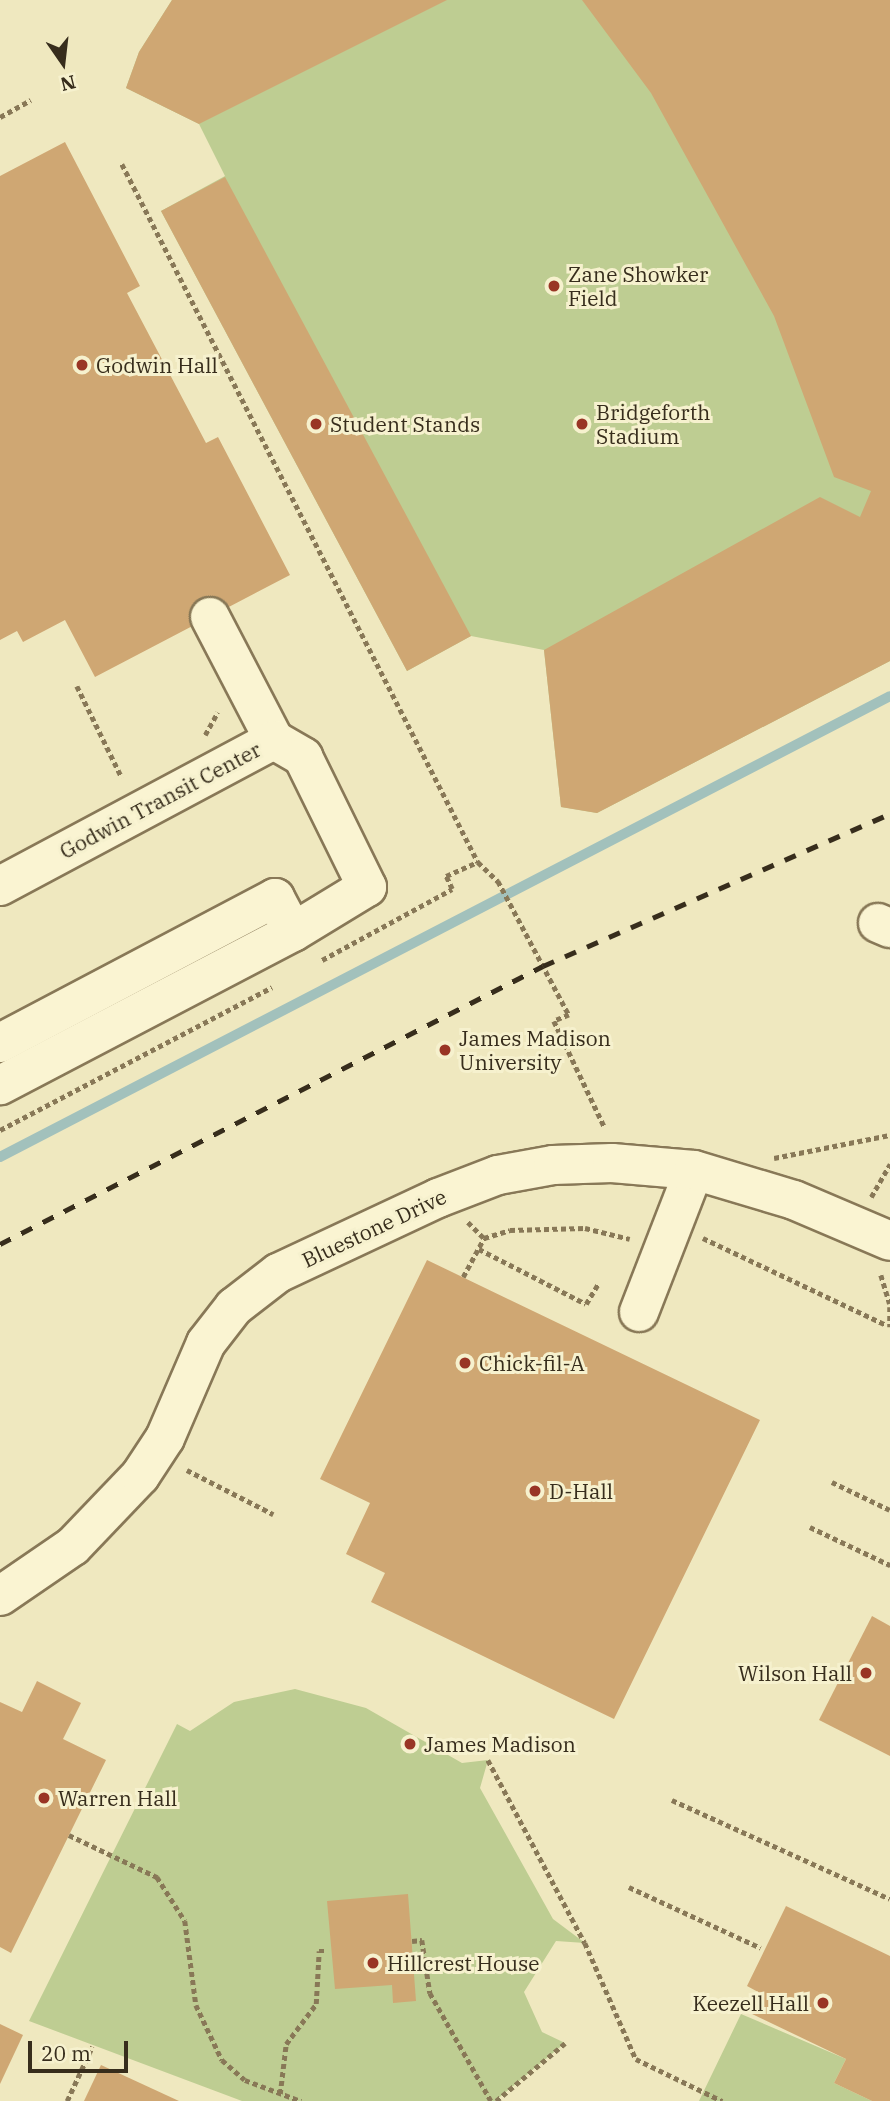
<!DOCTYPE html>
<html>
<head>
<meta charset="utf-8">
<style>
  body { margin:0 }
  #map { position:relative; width:890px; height:2101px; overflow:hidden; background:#efe8bf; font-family:"IBM Plex Serif",serif }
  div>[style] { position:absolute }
  .green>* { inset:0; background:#becd92 }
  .stream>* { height:10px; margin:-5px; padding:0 5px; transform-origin:5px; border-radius:5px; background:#a2c1bc }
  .building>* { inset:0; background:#cfa773 }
  .path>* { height:4.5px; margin-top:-2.25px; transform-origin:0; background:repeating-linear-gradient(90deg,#887857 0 5px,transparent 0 8.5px) }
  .roads { filter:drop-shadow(2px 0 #887857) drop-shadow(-2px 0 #887857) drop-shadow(0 2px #887857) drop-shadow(0 -2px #887857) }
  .minor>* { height:38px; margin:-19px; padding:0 19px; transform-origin:19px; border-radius:19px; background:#faf4d2 }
  .rail>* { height:5px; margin-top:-2.5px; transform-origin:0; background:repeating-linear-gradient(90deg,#372d1c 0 12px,transparent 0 24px) }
  .dots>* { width:19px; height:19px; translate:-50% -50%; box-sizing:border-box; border:4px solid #f6f1ce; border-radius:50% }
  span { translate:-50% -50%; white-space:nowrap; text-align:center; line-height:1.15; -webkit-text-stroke:6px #f6f1ce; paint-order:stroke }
  .poi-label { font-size:21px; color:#372d1c }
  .left { translate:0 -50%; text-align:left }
  .right { translate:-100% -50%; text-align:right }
  .street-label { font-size:21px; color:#372d1c }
  .north { position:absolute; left:28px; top:28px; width:70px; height:70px; -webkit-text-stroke:5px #f6f1ce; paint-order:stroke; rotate:166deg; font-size:19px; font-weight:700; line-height:28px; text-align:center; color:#372d1c }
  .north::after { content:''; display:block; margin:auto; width:24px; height:32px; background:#372d1c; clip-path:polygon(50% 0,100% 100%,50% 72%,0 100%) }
  .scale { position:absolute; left:28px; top:2041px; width:100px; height:32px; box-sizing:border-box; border:4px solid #372d1c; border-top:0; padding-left:9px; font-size:21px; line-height:24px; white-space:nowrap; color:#372d1c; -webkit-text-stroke:5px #f6f1ce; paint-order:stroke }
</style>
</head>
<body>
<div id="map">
  <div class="green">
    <div style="clip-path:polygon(172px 0,885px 0,890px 9px,890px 661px,597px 813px,561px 807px,544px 650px,471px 636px,407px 671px,161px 211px,225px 176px,199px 124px,126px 88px,139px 52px)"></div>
    <div style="clip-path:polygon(295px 1689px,366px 1708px,462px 1763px,488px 1760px,480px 1788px,553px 1919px,585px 1943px,556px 1941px,524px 1992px,542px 2032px,565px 2043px,495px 2101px,242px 2101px,29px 2021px,177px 1724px,190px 1731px,234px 1702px)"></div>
    <div style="clip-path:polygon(741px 2014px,846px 2059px,834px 2083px,872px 2101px,699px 2101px)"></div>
  </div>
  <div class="stream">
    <div style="left:0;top:1157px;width:1002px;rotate:-27.38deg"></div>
  </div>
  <div class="building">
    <div style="clip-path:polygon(172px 0,447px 0,199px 124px,126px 88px,139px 52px)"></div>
    <div style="clip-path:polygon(582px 0,890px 0,890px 661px,597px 813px,561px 807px,544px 650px,820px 497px,860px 517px,871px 491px,834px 477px,774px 316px,651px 93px)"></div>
    <div style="clip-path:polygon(65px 142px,140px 286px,127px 293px,206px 443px,218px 437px,290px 575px,95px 677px,65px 620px,23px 642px,17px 631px,0 640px,0 176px)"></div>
    <div style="clip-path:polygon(225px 177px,471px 636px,407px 671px,161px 211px)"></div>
    <div style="clip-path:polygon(427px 1260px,760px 1420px,614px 1719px,371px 1602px,385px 1573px,346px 1554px,370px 1503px,320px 1479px)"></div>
    <div style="clip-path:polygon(872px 1616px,890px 1626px,890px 1756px,819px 1720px)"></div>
    <div style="clip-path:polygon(37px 1681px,81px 1703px,63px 1739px,106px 1760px,11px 1953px,0 1947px,0 1702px,22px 1712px)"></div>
    <div style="clip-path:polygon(408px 1894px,416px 2001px,393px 2003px,392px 1985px,335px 1989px,327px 1901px)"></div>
    <div style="clip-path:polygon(786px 1906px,890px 1956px,890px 2101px,872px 2101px,834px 2083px,846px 2059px,750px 2013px,760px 1993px,747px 1986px)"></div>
    <div style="clip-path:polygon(0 2024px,23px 2035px,0 2084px)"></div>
    <div style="clip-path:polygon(101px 2065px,179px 2101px,84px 2101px)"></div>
  </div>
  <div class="path">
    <div style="left:0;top:117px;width:35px;rotate:-29deg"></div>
    <div style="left:122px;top:164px;width:784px;rotate:62.98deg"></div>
    <div style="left:77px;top:686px;width:102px;rotate:63.9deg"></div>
    <div style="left:205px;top:735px;width:26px;rotate:-61deg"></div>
    <div style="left:322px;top:960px;width:148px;rotate:-28.6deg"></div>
    <div style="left:452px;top:889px;width:14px;rotate:-115deg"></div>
    <div style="left:446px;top:876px;width:35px;rotate:-24deg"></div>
    <div style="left:478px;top:862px;width:28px;rotate:44deg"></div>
    <div style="left:498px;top:881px;width:152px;rotate:62.1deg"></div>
    <div style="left:569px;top:1015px;width:16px;rotate:158deg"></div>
    <div style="left:554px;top:1021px;width:116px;rotate:64.5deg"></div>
    <div style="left:0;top:1130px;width:307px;rotate:-27.7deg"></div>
    <div style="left:774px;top:1158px;width:118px;rotate:-11.2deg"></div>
    <div style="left:871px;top:1197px;width:38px;rotate:-60deg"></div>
    <div style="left:468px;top:1222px;width:23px;rotate:45deg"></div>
    <div style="left:703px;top:1238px;width:203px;rotate:25.4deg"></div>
    <div style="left:479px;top:1249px;width:120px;rotate:27.2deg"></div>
    <div style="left:586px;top:1304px;width:23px;rotate:-59deg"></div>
    <div style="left:881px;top:1275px;width:30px;rotate:73deg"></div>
    <div style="left:463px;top:1277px;width:44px;rotate:-61.7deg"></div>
    <div style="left:484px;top:1238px;width:27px;rotate:-17deg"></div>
    <div style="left:510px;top:1230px;width:75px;rotate:-1.5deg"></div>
    <div style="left:585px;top:1228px;width:46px;rotate:13.7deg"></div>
    <div style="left:890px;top:1307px;width:20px;rotate:90deg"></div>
    <div style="left:187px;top:1470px;width:97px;rotate:27.1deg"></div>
    <div style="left:832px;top:1482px;width:64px;rotate:25.8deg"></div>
    <div style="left:810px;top:1527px;width:89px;rotate:25.4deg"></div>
    <div style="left:488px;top:1760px;width:207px;rotate:62.1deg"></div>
    <div style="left:585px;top:1943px;width:127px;rotate:66.3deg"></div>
    <div style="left:636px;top:2059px;width:96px;rotate:26deg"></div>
    <div style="left:672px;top:1800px;width:239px;rotate:24.4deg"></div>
    <div style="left:69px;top:1835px;width:98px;rotate:25.5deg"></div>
    <div style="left:157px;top:1877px;width:52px;rotate:57.5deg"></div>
    <div style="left:185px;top:1921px;width:85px;rotate:82.5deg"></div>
    <div style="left:196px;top:2005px;width:61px;rotate:64.7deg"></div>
    <div style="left:222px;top:2060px;width:30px;rotate:41deg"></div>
    <div style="left:245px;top:2080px;width:60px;rotate:20.6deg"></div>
    <div style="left:629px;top:1887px;width:145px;rotate:24.8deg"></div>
    <div style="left:412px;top:1941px;width:10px;rotate:-6deg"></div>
    <div style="left:422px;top:1940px;width:54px;rotate:81.4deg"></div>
    <div style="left:430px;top:1993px;width:124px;rotate:60.5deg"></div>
    <div style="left:280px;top:2094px;width:50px;rotate:-83.2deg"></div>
    <div style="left:286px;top:2044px;width:50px;rotate:-53.1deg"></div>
    <div style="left:316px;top:2004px;width:53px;rotate:-86.8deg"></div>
    <div style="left:319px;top:1951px;width:5px"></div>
    <div style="left:67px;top:2101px;width:60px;rotate:-65.2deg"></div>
    <div style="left:496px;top:2101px;width:90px;rotate:-40deg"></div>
  </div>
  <div class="roads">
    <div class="minor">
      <div style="left:210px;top:617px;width:139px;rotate:62.5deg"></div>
      <div style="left:0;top:886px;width:310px;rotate:-28.1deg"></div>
      <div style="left:274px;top:740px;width:34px;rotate:30deg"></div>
      <div style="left:303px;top:757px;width:145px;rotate:63.8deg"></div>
      <div style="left:367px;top:887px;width:87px;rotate:148.7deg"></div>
      <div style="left:293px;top:932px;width:331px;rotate:152.4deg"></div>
      <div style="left:878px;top:923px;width:13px;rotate:23deg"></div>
      <div style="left:0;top:1043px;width:311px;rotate:-27.8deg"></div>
      <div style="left:275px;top:898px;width:38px;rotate:62deg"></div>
      <div style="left:639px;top:1312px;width:152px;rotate:-68.8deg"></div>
      <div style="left:0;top:1596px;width:88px;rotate:-34.4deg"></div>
      <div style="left:73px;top:1546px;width:97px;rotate:-46.3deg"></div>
      <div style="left:140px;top:1476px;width:45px;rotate:-56.7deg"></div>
      <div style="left:165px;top:1438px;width:103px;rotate:-66.7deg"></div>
      <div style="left:206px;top:1343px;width:46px;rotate:-52.1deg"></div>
      <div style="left:234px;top:1307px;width:56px;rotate:-37.7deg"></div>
      <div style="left:278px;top:1273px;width:177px;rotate:-25.1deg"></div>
      <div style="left:438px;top:1198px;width:64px;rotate:-21deg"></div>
      <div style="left:498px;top:1175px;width:56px;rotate:-10.3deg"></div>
      <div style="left:553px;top:1165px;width:59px;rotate:-1.9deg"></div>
      <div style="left:612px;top:1163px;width:82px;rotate:4.9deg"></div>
      <div style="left:694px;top:1170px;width:104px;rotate:16.7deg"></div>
      <div style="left:794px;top:1200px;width:104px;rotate:23.1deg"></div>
    </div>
  </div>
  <div class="rail">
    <div style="left:0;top:1244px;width:610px;rotate:-27.11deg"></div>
    <div style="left:543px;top:966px;width:379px;rotate:-23.7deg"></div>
  </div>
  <div class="dots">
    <div style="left:554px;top:286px;background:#993525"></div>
    <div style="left:82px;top:365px;background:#993525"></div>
    <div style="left:316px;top:424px;background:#993525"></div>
    <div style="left:582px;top:424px;background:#993525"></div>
    <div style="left:445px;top:1050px;background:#993525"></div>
    <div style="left:465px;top:1363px;background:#993525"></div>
    <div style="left:535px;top:1491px;background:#993525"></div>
    <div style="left:866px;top:1673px;background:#993525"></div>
    <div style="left:410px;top:1744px;background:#993525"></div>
    <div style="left:44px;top:1798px;background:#993525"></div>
    <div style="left:373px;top:1963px;background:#993525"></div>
    <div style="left:823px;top:2003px;background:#993525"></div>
  </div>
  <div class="poi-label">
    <span class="left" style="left:568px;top:286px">Zane Showker<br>Field</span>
    <span class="left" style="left:96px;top:365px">Godwin Hall</span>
    <span class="left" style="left:596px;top:424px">Bridgeforth<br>Stadium</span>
    <span class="left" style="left:330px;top:424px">Student Stands</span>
    <span class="left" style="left:459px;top:1050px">James Madison<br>University</span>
    <span class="left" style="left:479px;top:1363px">Chick-fil-A</span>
    <span class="left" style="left:549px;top:1491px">D-Hall</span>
    <span class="right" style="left:852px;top:1673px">Wilson Hall</span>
    <span class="left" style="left:424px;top:1744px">James Madison</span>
    <span class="left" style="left:58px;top:1798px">Warren Hall</span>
    <span class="left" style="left:387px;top:1963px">Hillcrest House</span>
    <span class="right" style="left:809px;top:2003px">Keezell Hall</span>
  </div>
  <div class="street-label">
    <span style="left:160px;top:800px;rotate:-28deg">Godwin Transit Center</span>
    <span style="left:374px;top:1228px;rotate:-25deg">Bluestone Drive</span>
  </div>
  <div class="north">N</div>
  <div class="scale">20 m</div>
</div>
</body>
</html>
